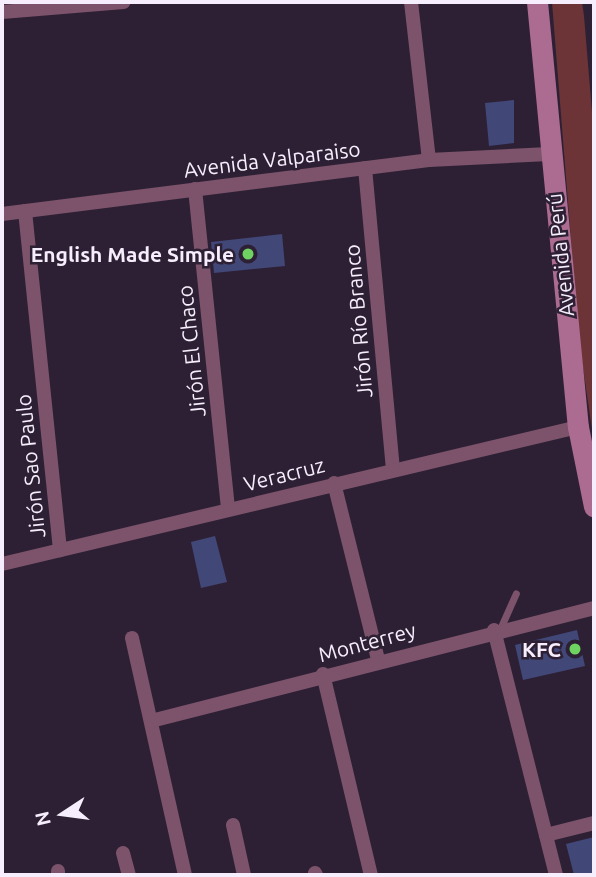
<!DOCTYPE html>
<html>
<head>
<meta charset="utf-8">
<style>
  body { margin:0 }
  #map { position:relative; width:596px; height:877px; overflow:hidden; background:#2d2035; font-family:Ubuntu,sans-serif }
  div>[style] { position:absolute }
  .green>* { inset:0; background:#6c3436 }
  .building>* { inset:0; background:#414777 }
  .lane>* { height:7px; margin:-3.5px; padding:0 3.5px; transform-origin:3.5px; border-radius:3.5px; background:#7c536a }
  .street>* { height:14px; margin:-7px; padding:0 7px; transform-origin:7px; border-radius:7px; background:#7c536a }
  .secondary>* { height:21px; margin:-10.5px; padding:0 10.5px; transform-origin:10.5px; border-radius:10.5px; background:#ac6b90 }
  .dots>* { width:19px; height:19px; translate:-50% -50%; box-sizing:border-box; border:4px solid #2d2035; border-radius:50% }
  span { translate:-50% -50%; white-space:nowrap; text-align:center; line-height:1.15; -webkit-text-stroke:5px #2d2035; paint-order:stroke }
  .street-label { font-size:21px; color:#f6eefc }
  .poi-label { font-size:21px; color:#f6eefc; font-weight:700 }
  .right { translate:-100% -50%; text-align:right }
  .frame { position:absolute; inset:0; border:4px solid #f6eefc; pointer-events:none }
  .north { position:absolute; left:28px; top:779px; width:70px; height:70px; -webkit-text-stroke:5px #2d2035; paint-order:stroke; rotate:257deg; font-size:19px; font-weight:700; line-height:28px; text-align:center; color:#f6eefc }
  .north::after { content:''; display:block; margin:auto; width:24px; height:32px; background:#f6eefc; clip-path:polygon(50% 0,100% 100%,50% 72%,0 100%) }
</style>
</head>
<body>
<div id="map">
  <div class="green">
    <div style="clip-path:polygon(552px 2px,582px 2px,584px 16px,594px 136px,594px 443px,579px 340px)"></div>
  </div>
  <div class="building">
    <div style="clip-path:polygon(514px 100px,514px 143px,489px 146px,485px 103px)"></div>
    <div style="clip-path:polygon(282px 234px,285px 266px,214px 273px,211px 242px)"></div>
    <div style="clip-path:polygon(215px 536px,227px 582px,201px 588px,191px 542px)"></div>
    <div style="clip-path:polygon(577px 630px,585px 666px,523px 680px,515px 645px)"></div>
    <div style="clip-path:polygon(594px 837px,594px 875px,574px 875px,566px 844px)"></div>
  </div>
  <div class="lane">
    <div style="left:500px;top:629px;width:39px;rotate:-66deg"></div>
  </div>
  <div class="street">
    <div style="left:411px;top:2px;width:159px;rotate:83.5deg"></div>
    <div style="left:2px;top:12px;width:122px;rotate:-4.7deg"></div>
    <div style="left:365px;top:168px;width:302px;rotate:84.7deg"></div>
    <div style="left:195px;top:189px;width:322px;rotate:84.1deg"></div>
    <div style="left:25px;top:211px;width:341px;rotate:84.1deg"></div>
    <div style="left:2px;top:214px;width:430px;rotate:-7.2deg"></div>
    <div style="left:429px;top:160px;width:120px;rotate:-2.9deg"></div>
    <div style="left:334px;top:483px;width:182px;rotate:76deg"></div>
    <div style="left:2px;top:564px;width:592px;rotate:-13.38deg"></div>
    <div style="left:494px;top:630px;width:253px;rotate:75.8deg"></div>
    <div style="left:132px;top:638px;width:243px;rotate:77.4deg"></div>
    <div style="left:323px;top:674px;width:207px;rotate:76.6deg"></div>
    <div style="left:151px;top:721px;width:457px;rotate:-14.3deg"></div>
    <div style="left:233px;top:825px;width:51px;rotate:77.6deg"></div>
    <div style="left:546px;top:835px;width:49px;rotate:-14deg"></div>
    <div style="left:123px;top:853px;width:23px;rotate:75deg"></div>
    <div style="left:58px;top:871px;width:4px;rotate:90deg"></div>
    <div style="left:315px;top:873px;width:2px;rotate:63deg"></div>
  </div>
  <div class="secondary">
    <div style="left:537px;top:2px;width:427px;rotate:84.5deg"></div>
    <div style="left:578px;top:427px;width:81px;rotate:78.6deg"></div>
  </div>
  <div class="dots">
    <div style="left:248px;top:254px;background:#6ed361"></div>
    <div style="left:575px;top:649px;background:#6ed361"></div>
  </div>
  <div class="street-label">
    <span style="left:272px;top:159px;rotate:-7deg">Avenida Valparaiso</span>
    <span style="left:560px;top:255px;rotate:-96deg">Avenida Perú</span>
    <span style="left:358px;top:321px;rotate:-95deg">Jirón Río Branco</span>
    <span style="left:191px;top:351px;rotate:-96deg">Jirón El Chaco</span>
    <span style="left:30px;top:466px;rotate:-96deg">Jirón Sao Paulo</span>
    <span style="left:284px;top:474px;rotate:-14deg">Veracruz</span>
    <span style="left:367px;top:642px;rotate:-15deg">Monterrey</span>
  </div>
  <div class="poi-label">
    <span class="right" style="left:234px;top:254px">English Made Simple</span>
    <span class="right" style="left:561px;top:649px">KFC</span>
  </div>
  <div class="frame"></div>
  <div class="north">N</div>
</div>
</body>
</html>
